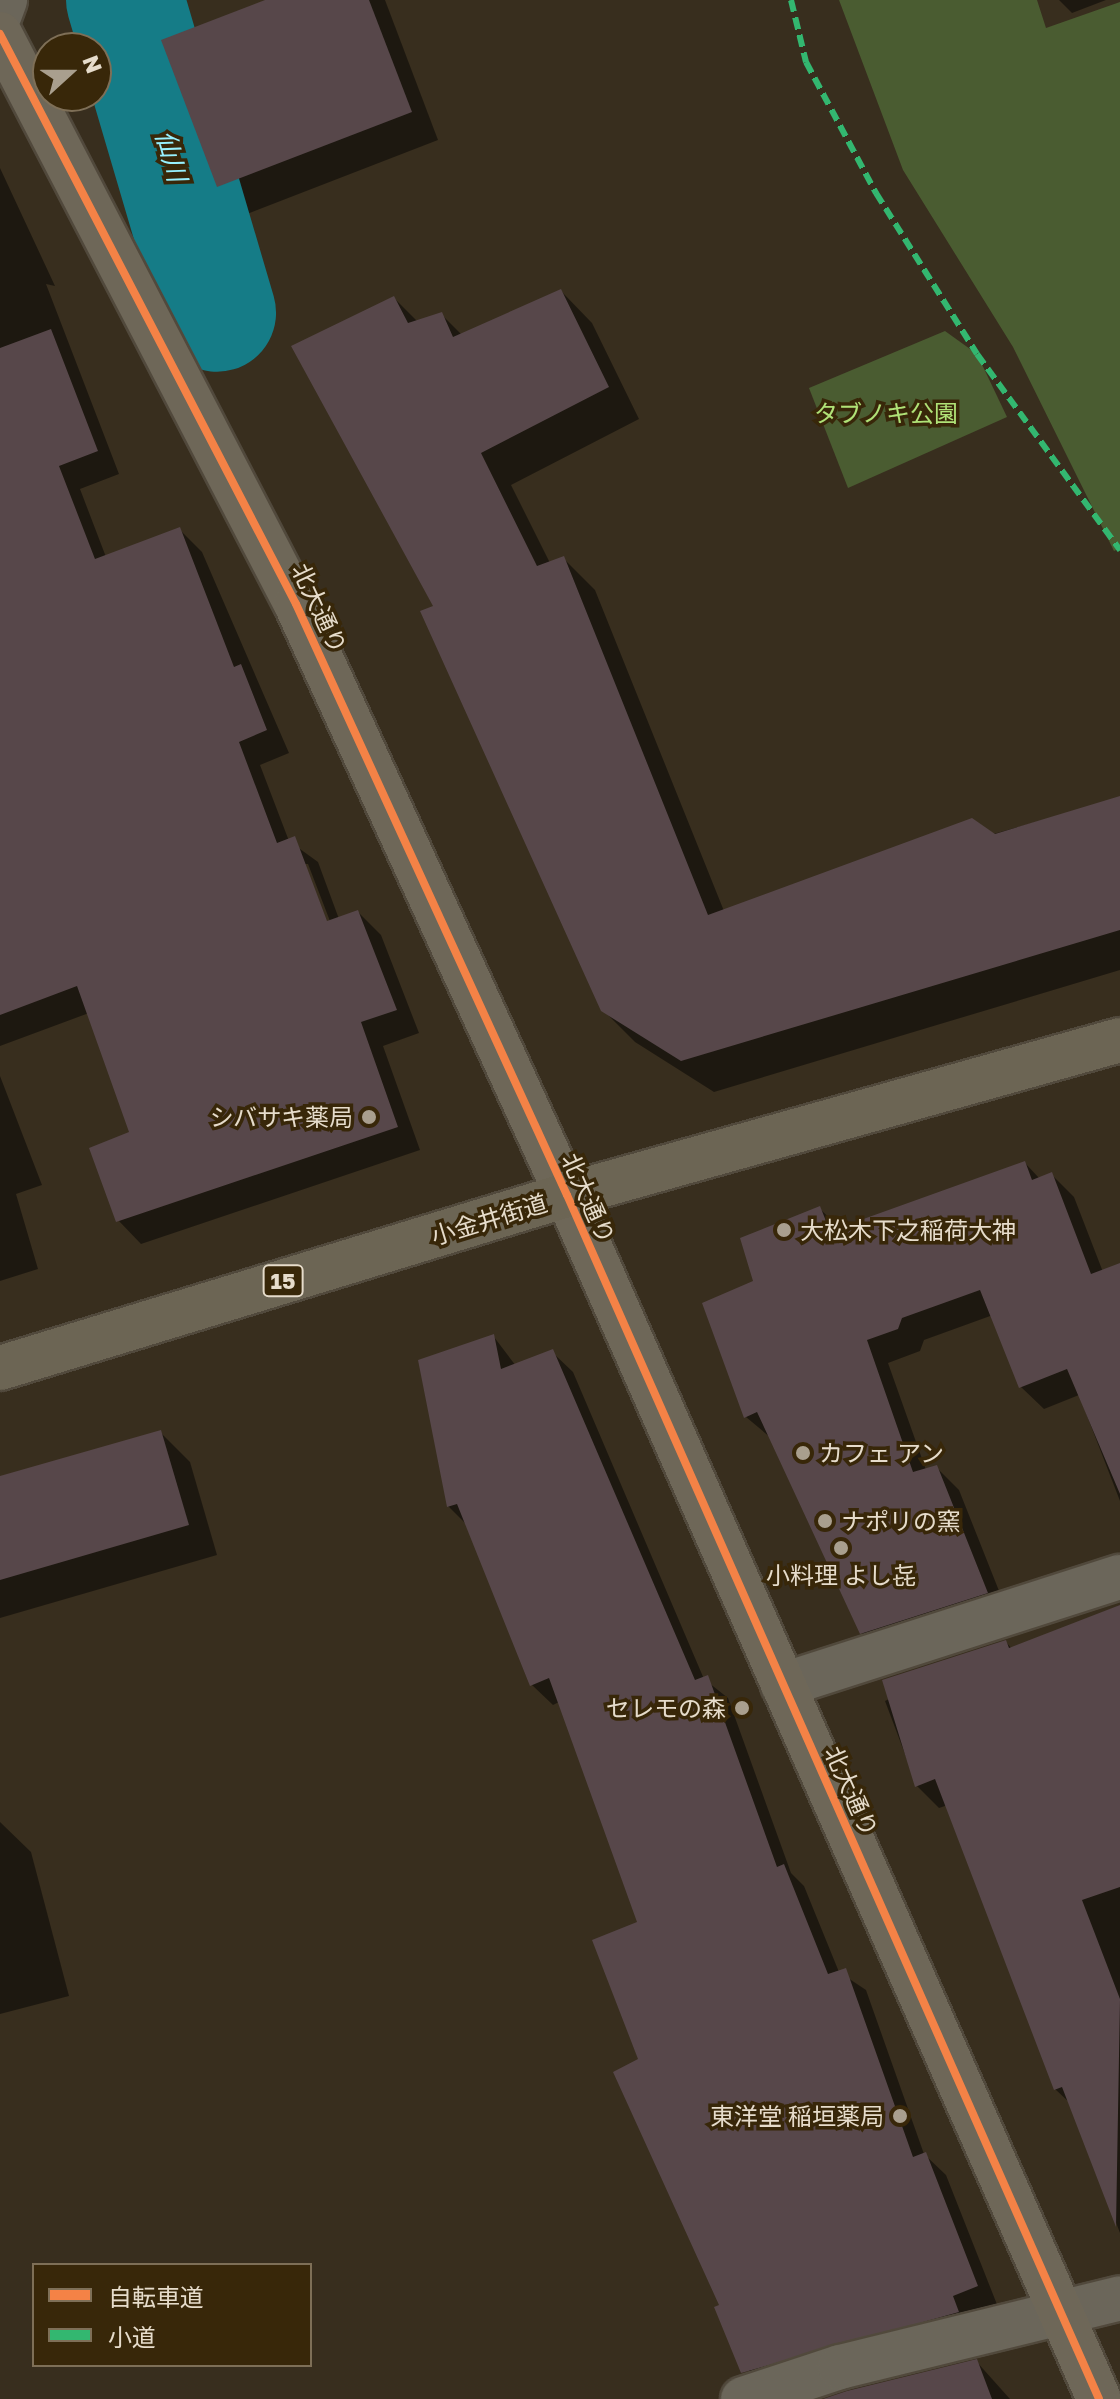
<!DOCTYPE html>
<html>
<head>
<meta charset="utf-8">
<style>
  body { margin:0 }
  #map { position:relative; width:1120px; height:2399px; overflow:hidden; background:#382e1e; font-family:"Golos Text","Noto Sans JP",sans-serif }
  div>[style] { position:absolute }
  .green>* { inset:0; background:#4a5c31 }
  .shadow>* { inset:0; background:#0007 }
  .river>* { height:118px; margin:-59px; padding:0 59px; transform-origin:59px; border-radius:59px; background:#157c87 }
  .building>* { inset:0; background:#57474a }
  .roads { filter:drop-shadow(2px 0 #51493c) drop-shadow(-2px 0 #51493c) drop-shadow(0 2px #51493c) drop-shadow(0 -2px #51493c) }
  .street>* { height:44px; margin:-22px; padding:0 22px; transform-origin:22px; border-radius:22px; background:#6b665a }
  .secondary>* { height:44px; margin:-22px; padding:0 22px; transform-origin:22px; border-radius:22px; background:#6e6758 }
  .primary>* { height:44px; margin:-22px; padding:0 22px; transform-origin:22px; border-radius:22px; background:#6c6554 }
  .quiet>* { height:6px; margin-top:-3px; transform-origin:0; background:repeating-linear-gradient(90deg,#33b770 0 12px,transparent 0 18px) }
  .cycleway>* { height:8px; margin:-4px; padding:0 4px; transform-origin:4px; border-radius:4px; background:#f48246 }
  .dots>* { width:22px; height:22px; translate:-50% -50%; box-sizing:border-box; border:4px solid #382709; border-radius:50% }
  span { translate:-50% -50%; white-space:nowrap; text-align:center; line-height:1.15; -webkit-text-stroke:7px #382709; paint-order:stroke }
  .shield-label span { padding:2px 6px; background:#382709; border:2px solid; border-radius:6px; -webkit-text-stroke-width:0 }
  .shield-label { font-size:22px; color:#e6dccb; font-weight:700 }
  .park-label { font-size:24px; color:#b0e277 }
  .street-label { font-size:24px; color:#e6dccb }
  .poi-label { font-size:24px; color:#e6dccb }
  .right { translate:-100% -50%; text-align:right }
  .left { translate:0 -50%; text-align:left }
  .water-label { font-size:26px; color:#97f1fe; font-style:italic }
  .legend { position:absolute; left:32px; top:2263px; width:280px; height:104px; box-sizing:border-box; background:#382709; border:2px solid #7e6f57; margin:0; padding:10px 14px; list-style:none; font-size:24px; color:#e6dccb }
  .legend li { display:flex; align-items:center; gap:16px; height:40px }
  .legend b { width:40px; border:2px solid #7e6f57 }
  .north { position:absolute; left:32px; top:32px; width:80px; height:80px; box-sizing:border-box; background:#382709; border:2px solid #7e6f57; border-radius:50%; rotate:69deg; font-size:22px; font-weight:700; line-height:32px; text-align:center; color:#e6dccb }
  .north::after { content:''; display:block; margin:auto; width:28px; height:36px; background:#a99f8e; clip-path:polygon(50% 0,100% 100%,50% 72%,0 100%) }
</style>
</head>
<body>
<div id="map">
  <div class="green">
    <div style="clip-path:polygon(839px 0,1037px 0,1046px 28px,1120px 2px,1120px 548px,1114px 551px,1013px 347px,903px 170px)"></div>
    <div style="clip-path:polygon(945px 331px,977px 354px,1007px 417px,848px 488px,809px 388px)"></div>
  </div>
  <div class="shadow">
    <div style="clip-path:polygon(270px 0,385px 0,438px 140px,247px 214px,219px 186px)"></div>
    <div style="clip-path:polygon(1059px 0,1106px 0,1072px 13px)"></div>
    <div style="clip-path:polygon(evenodd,0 168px,55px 286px,46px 284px,119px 474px,80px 489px,106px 557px,179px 529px,202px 552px,289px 753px,260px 765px,289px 841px,318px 862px,339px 919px,358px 912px,381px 935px,419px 1033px,383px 1046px,420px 1150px,141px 1244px,118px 1220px,131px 1133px,89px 1013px,0 1046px,0 168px,303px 864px,308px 864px,333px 929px,329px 931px,303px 864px)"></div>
    <div style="clip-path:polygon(561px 291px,592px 323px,639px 419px,511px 485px,550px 563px,563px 558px,595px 590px,724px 911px,1120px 798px,1120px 970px,714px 1092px,635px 1042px,602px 1009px,436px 607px,394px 298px,418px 322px,441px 314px,462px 335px)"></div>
    <div style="clip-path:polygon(0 1076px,42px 1185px,16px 1194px,38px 1269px,0 1281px)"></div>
    <div style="clip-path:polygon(1025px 1163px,1040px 1179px,1051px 1174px,1074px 1197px,1103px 1272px,1120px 1275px,1120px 1501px,1079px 1395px,1044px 1409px,1021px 1387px,993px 1315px,924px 1340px,920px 1351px,888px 1363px,926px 1470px,936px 1467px,959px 1490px,1009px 1616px,885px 1656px,862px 1633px,771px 1438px,746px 1417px,756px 1282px,820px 1209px,841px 1229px)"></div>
    <div style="clip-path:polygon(494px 1337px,516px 1366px,552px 1352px,573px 1372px,704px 1679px,728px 1698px,791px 1873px,804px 1886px,839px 1972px,866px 1990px,924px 2154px,946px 2175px,998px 2307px,757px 2379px,737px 2358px,640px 1923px,559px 1702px,553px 1705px,532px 1685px,468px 1526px,448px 1506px)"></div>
    <div style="clip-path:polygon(160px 1432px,190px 1462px,217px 1555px,0 1618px,0 1478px)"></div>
    <div style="clip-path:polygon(1120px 1607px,1120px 2233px,1071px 2104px,1055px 2089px,948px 1805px,939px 1808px,917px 1786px,885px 1701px,1006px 1642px,1012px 1649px)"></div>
    <div style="clip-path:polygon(0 1822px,31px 1852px,69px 1996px,0 2014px)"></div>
    <div style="clip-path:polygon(976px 2361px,1010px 2399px,848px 2399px)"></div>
  </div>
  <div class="river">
    <div style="left:125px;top:0;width:326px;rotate:73.6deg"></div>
  </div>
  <div class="building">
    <div style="clip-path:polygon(265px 0,369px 0,412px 112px,217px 187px,161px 40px)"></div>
    <div style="clip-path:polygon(561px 289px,609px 387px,481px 453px,537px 566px,564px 556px,708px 915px,972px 818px,995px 834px,1120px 796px,1120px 930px,681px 1061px,601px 1011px,420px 611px,433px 606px,291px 346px,394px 296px,408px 323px,442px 312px,453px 337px)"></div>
    <div style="clip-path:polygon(51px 329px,98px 451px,59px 466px,95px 559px,180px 527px,234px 667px,241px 664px,267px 730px,239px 742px,277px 843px,295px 836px,327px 921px,358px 910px,397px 1010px,361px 1022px,398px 1127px,116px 1222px,89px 1148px,129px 1132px,77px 986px,0 1015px,0 348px)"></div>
    <div style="clip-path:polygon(1025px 1161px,1032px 1180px,1052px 1172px,1091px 1274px,1120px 1263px,1120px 1494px,1067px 1369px,1019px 1388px,980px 1290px,902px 1318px,898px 1329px,867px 1340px,913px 1472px,937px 1465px,988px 1593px,860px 1634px,757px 1412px,744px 1418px,702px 1303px,753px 1281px,740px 1238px,820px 1206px,830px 1231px)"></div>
    <div style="clip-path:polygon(494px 1334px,501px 1369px,553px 1349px,695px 1680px,708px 1675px,777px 1867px,784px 1864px,828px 1974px,846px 1968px,913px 2157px,926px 2152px,978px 2286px,953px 2296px,959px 2312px,741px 2373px,714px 2307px,719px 2305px,613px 2072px,638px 2059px,592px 1940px,637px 1922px,549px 1678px,530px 1686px,457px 1504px,447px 1507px,418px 1360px)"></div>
    <div style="clip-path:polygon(161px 1430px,189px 1525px,0 1580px,0 1476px)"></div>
    <div style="clip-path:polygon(1120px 1605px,1120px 1887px,1082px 1900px,1120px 1999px,1116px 2227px,1062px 2087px,1054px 2090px,935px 1779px,915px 1787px,882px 1680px,1006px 1640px,1009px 1648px)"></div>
    <div style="clip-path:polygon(977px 2359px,992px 2399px,823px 2399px,847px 2391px)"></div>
  </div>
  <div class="roads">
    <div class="street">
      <div style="left:0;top:14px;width:15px;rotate:-70deg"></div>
      <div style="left:783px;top:1685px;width:354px;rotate:-17.8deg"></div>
      <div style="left:743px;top:2399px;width:102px;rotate:-18.3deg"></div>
      <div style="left:840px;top:2367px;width:288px;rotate:-13.8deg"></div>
    </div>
    <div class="secondary">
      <div style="left:0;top:34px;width:642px;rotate:62.56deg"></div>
      <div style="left:296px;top:604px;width:650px;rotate:65.37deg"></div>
      <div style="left:567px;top:1195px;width:1316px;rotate:66.16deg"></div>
    </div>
    <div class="primary">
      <div style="left:0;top:1368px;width:593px;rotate:-16.97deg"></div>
      <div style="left:567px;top:1195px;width:574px;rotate:-15.66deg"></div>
    </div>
  </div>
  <div class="quiet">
    <div style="left:791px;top:0;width:64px;rotate:76.4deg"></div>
    <div style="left:806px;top:62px;width:149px;rotate:61.9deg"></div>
    <div style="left:876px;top:193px;width:190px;rotate:57.9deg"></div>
    <div style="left:977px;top:354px;width:243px;rotate:53.9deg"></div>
  </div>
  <div class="cycleway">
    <div style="left:0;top:34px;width:642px;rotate:62.56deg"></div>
    <div style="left:296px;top:604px;width:650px;rotate:65.37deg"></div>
    <div style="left:567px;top:1195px;width:1316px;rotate:66.16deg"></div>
  </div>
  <div class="dots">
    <div style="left:369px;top:1117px;background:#a99f8e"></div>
    <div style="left:784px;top:1230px;background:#a99f8e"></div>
    <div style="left:803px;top:1453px;background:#a99f8e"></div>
    <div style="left:825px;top:1521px;background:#a99f8e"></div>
    <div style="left:841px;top:1548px;background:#a99f8e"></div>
    <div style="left:742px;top:1708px;background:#a99f8e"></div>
    <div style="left:900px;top:2116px;background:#a99f8e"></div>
  </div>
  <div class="shield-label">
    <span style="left:283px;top:1281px">15</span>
  </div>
  <div class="park-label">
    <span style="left:886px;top:413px">タブノキ公園</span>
  </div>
  <div class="street-label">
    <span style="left:320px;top:608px;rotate:65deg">北大通り</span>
    <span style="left:589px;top:1198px;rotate:66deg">北大通り</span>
    <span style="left:489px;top:1219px;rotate:-17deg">小金井街道</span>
    <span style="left:852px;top:1791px;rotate:66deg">北大通り</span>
  </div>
  <div class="poi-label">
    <span class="right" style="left:353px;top:1117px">シバサキ薬局</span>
    <span class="left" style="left:800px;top:1230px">大松木下之稲荷大神</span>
    <span class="left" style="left:819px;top:1453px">カフェ アン</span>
    <span class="left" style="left:841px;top:1521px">ナポリの窯</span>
    <span style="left:841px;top:1575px">小料理 よし㐂</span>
    <span class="right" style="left:726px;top:1708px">セレモの森</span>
    <span class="right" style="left:884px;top:2116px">東洋堂 稲垣薬局</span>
  </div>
  <div class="water-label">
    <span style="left:171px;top:156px;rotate:74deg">仙川</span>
  </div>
  <ul class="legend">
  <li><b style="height:10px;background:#f48246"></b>自転車道</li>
  <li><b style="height:10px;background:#33b770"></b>小道</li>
  </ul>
  <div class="north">N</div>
</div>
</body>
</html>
